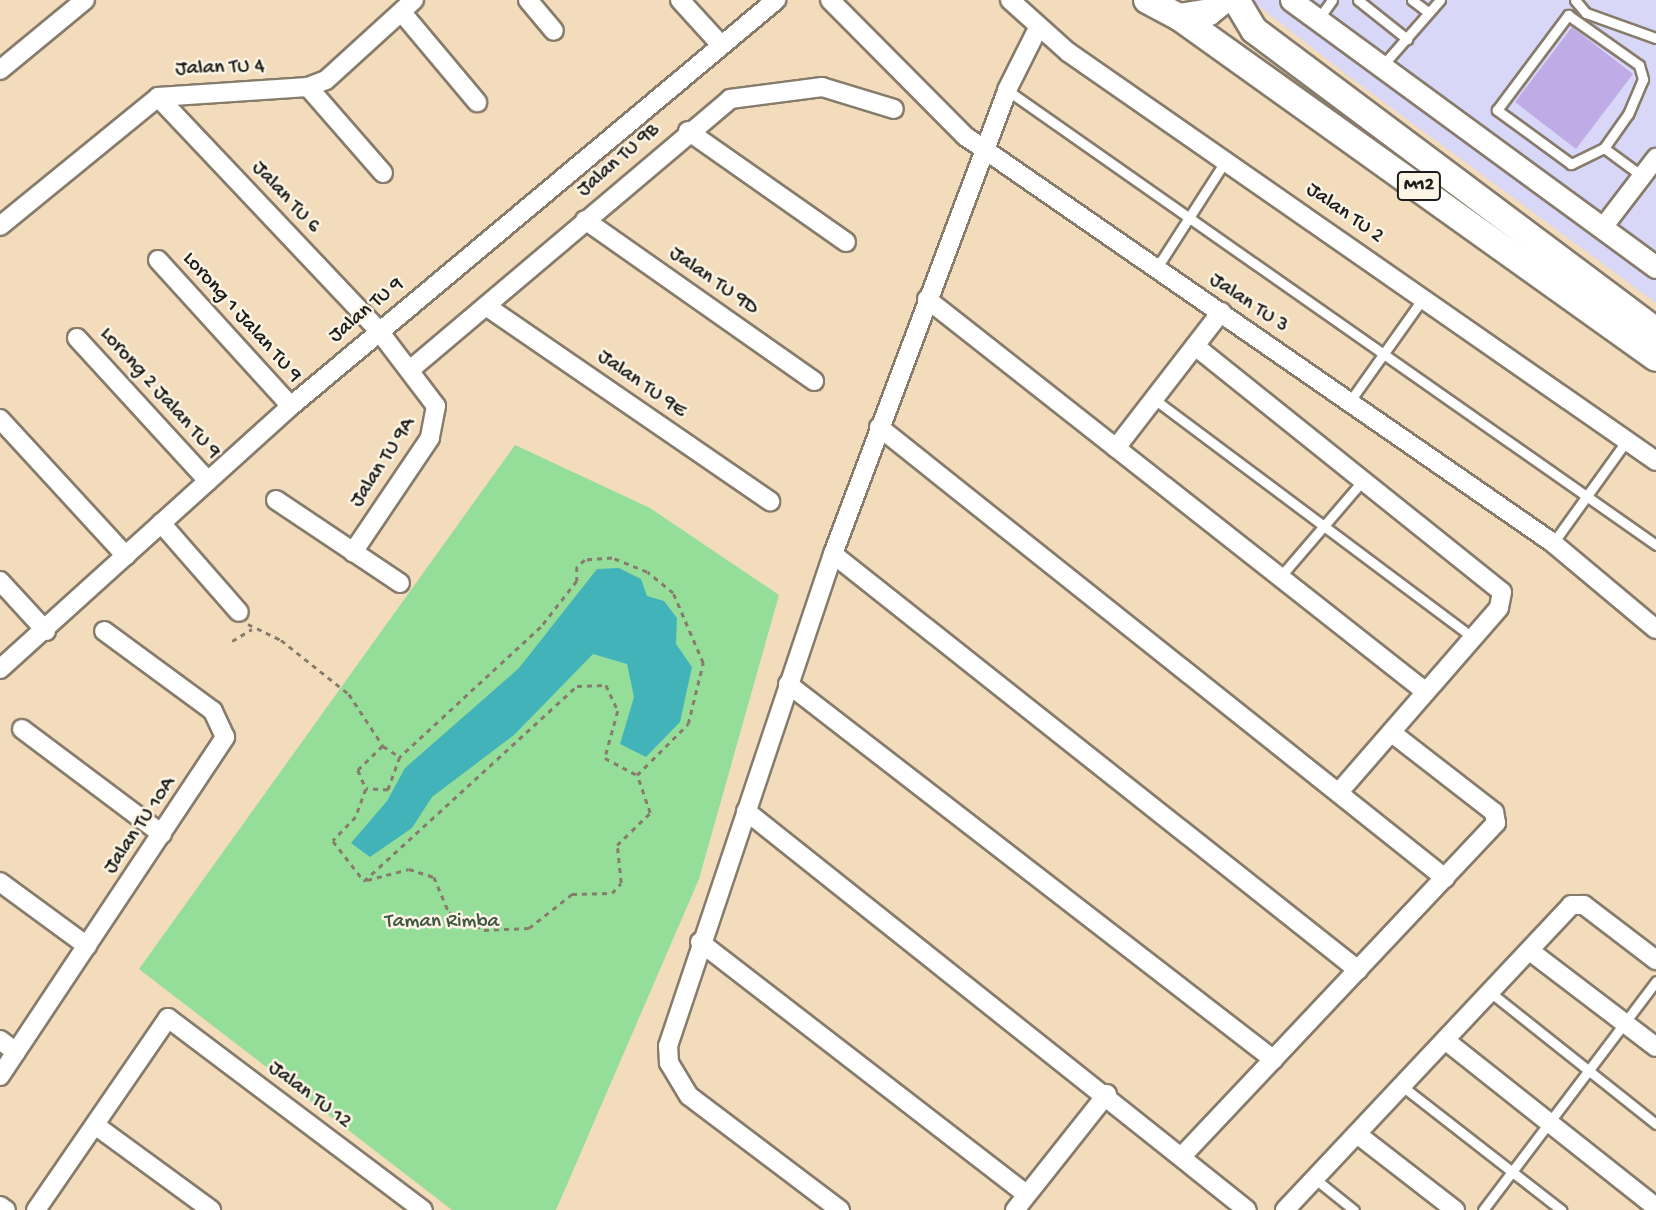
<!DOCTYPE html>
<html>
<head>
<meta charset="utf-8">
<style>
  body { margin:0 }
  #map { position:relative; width:1656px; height:1210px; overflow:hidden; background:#f2dcbc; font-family:"Gochi Hand",sans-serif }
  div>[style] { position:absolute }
  .built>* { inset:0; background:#d9d7f8 }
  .green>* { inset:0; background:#94de99 }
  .water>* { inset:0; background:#43b3ba }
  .building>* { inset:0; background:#bfabe5 }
  .path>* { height:2.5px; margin-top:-1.25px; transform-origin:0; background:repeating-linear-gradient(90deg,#877c6c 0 5px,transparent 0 10px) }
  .roads { filter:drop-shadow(2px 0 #877c6c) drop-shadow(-2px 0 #877c6c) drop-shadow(0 2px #877c6c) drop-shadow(0 -2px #877c6c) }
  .service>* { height:9px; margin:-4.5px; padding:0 4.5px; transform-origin:4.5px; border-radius:4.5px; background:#fff }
  .minor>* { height:18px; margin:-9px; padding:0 9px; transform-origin:9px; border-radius:9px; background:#fff }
  .tertiary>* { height:21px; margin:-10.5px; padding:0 10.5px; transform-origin:10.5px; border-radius:10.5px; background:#fff }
  .primary>* { height:26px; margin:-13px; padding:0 13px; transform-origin:13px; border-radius:13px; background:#fff }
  span { translate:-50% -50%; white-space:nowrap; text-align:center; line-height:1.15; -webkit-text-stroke:5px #fcf5e5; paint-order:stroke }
  .shield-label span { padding:2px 5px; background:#fcf5e5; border:2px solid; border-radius:5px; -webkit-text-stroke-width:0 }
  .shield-label { font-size:19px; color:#1c1c1c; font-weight:700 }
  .street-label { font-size:21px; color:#1c1c1c }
  .park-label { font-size:21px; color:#405642 }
</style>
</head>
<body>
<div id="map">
  <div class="built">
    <div style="clip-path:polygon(1251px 0,1656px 0,1656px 303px,1347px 75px)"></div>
  </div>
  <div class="green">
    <div style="clip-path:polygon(515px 445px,650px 508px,779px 595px,699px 879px,556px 1210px,452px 1210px,139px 969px)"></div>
  </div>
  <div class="water">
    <div style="clip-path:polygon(619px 568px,641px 579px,647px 596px,664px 601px,677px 618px,676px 644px,692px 667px,680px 722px,646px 757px,620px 744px,634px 697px,627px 664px,593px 654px,514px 735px,432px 797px,412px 828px,370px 857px,351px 843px,387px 801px,405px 768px,519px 668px,597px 569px)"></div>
  </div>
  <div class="building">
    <div style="clip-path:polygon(1572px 27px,1633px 74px,1576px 149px,1515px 102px)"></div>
  </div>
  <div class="path">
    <div style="left:248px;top:624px;width:37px;rotate:26deg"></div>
    <div style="left:281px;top:640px;width:87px;rotate:38.5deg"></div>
    <div style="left:349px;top:694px;width:62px;rotate:56.8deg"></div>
    <div style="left:383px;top:746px;width:35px;rotate:136deg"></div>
    <div style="left:358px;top:770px;width:21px;rotate:67deg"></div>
    <div style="left:366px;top:789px;width:30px;rotate:110deg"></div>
    <div style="left:356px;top:817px;width:33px;rotate:134deg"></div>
    <div style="left:333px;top:841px;width:51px;rotate:52.2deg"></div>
    <div style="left:364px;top:881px;width:289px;rotate:-42.5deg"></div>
    <div style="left:577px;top:686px;width:29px;rotate:-2deg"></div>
    <div style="left:606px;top:685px;width:29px;rotate:65deg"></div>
    <div style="left:618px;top:711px;width:49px;rotate:105.5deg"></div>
    <div style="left:605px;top:758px;width:36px;rotate:28deg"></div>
    <div style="left:637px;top:775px;width:72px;rotate:-45deg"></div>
    <div style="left:688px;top:724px;width:63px;rotate:-76.2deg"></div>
    <div style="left:703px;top:663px;width:76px;rotate:-113.2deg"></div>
    <div style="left:673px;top:593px;width:33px;rotate:-141deg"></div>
    <div style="left:647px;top:572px;width:38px;rotate:-158deg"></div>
    <div style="left:612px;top:558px;width:27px;rotate:176deg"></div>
    <div style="left:585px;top:560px;width:11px;rotate:139deg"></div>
    <div style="left:577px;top:567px;width:14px;rotate:90deg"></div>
    <div style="left:577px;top:581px;width:58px;rotate:128deg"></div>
    <div style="left:541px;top:627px;width:192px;rotate:137.3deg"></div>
    <div style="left:400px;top:757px;width:35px;rotate:110deg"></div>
    <div style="left:388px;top:790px;width:22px;rotate:-177deg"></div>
    <div style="left:232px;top:641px;width:23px;rotate:-31deg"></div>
    <div style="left:383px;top:746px;width:20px;rotate:33deg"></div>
    <div style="left:367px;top:880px;width:43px;rotate:-14.7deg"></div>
    <div style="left:409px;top:869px;width:26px;rotate:18deg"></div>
    <div style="left:434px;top:877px;width:38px;rotate:67deg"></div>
    <div style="left:449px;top:912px;width:39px;rotate:27deg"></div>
    <div style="left:484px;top:930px;width:45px;rotate:-2.5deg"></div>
    <div style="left:529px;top:928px;width:55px;rotate:-38.3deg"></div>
    <div style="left:572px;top:894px;width:40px;rotate:-1.4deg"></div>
    <div style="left:612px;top:893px;width:13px;rotate:-48deg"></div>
    <div style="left:621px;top:883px;width:38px;rotate:-96deg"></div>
    <div style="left:617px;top:845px;width:46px;rotate:-44.1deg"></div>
    <div style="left:650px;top:813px;width:40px;rotate:-108.9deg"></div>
  </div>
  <div class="roads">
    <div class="service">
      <div style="left:1358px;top:0;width:63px;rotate:38.5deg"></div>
      <div style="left:1412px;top:0;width:21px;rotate:37deg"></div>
      <div style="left:1575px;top:0;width:17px;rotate:50deg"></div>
      <div style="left:1586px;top:13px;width:74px;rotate:19.7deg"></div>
      <div style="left:1319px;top:18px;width:22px;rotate:-54deg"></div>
      <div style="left:1382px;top:66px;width:88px;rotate:-48.7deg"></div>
      <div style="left:1007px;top:90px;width:793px;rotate:35.03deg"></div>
      <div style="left:1604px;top:148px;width:37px;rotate:154deg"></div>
      <div style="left:1571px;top:164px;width:92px;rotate:-143.9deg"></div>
      <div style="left:1497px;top:110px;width:119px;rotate:-53.2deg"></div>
      <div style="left:1568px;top:15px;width:87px;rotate:35.2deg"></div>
      <div style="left:1639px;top:65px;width:15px;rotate:74deg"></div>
      <div style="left:1643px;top:79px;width:38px;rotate:113deg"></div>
      <div style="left:1628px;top:114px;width:42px;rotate:125.2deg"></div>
      <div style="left:1604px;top:148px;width:47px;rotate:36.4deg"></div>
      <div style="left:1156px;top:269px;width:130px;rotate:-57.3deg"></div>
      <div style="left:1154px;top:399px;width:399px;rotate:36.8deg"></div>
      <div style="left:1350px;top:401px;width:128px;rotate:-54.6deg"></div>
      <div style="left:1553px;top:543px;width:127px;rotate:-54.3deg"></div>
      <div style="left:1280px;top:577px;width:128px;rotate:-49.4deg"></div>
      <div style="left:1490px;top:992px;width:212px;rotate:38.5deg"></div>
      <div style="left:1402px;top:1086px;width:202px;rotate:37.9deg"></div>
      <div style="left:1314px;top:1178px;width:51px;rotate:38.7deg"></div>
      <div style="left:1483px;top:1210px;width:287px;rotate:-52.9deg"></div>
    </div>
    <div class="minor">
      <div style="left:528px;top:0;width:40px;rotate:50deg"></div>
      <div style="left:680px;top:0;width:59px;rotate:47.7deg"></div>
      <div style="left:830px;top:0;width:192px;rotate:45.2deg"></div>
      <div style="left:965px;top:136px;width:715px;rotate:34.69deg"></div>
      <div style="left:1553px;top:543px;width:134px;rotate:39.9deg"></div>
      <div style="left:1010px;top:0;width:78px;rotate:41.9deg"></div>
      <div style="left:1068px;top:52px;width:716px;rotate:34.82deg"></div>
      <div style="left:404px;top:15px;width:114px;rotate:50deg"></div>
      <div style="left:0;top:70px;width:110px;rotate:-39.5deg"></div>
      <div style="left:308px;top:87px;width:114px;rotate:48.9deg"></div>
      <div style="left:158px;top:97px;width:322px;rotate:46.6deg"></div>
      <div style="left:379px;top:331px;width:94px;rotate:52.8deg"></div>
      <div style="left:436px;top:406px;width:33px;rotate:101deg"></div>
      <div style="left:430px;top:438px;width:138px;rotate:124deg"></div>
      <div style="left:688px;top:131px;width:193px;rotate:35.1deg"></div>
      <div style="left:585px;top:220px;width:280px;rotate:35.1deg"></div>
      <div style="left:0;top:226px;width:204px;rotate:-39.2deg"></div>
      <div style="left:158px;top:97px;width:150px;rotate:-3.8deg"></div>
      <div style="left:308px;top:87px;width:19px;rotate:-21deg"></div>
      <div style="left:326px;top:80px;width:119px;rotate:-42.3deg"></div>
      <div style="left:1604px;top:226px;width:86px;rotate:-52.6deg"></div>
      <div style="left:158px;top:260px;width:197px;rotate:47.7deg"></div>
      <div style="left:927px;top:299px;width:635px;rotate:38.22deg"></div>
      <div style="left:486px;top:306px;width:345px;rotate:34.5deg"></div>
      <div style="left:77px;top:338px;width:194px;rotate:47.5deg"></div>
      <div style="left:1195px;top:346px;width:393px;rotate:38.7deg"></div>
      <div style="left:1502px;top:592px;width:16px;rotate:101deg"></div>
      <div style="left:1499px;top:608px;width:244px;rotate:131deg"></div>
      <div style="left:411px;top:369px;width:418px;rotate:-40.2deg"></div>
      <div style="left:730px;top:99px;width:93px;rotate:-7.4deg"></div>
      <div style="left:822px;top:87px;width:75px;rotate:17deg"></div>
      <div style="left:0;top:419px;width:186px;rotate:47.4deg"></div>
      <div style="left:879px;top:427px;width:724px;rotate:38.55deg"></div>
      <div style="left:1116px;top:448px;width:172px;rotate:-52.3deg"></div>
      <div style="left:276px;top:500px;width:149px;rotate:33.8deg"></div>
      <div style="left:161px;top:523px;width:118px;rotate:48.8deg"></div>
      <div style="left:833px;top:554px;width:670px;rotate:38.39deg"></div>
      <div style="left:0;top:581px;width:68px;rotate:47.4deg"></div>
      <div style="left:0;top:669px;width:392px;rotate:-42.1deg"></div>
      <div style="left:291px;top:406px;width:633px;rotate:-39.93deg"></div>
      <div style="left:788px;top:684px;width:614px;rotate:37.73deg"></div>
      <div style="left:22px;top:729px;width:175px;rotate:36.9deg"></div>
      <div style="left:746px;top:811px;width:640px;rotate:38.53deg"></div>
      <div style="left:0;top:882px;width:108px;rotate:36.3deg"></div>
      <div style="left:700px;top:942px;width:413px;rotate:37.7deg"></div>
      <div style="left:1530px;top:951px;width:158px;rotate:37.3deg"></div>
      <div style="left:0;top:1040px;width:20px;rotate:37deg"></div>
      <div style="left:1445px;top:1040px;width:269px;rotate:38.4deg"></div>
      <div style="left:0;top:1076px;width:407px;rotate:-56.4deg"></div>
      <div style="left:225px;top:737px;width:29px;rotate:-115deg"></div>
      <div style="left:213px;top:711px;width:135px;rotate:-143.7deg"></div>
      <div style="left:95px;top:1125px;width:144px;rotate:36.2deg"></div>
      <div style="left:1357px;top:1134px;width:124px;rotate:37.8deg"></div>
      <div style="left:1184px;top:1154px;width:455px;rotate:-46.7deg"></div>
      <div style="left:1496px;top:823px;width:11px;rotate:-100deg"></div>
      <div style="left:1494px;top:812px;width:130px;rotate:-142.2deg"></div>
      <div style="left:0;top:1206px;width:7px;rotate:34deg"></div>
      <div style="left:36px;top:1210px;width:233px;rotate:-55.5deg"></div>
      <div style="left:168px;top:1018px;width:319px;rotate:37deg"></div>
      <div style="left:840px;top:1210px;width:189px;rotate:-142.9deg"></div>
      <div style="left:689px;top:1096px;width:39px;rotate:-121deg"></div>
      <div style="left:669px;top:1063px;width:17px;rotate:-93deg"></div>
      <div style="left:668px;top:1046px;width:519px;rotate:-71.46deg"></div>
      <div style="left:833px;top:554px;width:496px;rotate:-69.4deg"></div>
      <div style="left:1007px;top:90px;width:69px;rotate:-63.4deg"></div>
      <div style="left:1015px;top:1210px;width:148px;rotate:-51.6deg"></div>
      <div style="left:1285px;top:1210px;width:418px;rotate:-46.8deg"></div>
      <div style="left:1571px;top:905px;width:13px"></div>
      <div style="left:1584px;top:905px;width:91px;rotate:37.4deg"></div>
    </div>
    <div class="tertiary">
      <div style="left:1291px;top:0;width:452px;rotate:36.2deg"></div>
    </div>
    <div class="primary">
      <div style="left:1147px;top:0;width:36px;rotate:28deg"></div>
      <div style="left:1179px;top:17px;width:30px;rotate:-9deg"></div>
      <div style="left:1209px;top:12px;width:19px;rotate:-39deg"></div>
      <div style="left:1236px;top:0;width:35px;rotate:59deg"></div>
      <div style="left:1254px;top:30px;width:502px;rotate:36.82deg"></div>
      <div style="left:1179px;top:17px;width:586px;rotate:35.56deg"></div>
    </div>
  </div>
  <div class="shield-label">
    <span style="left:1419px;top:186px">M12</span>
  </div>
  <div class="street-label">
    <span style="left:220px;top:69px;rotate:-2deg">Jalan TU 4</span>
    <span style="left:619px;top:161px;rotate:-41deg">Jalan TU 9B</span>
    <span style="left:285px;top:198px;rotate:47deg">Jalan TU 6</span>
    <span style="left:1344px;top:214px;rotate:35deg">Jalan TU 2</span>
    <span style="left:713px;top:282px;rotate:35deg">Jalan TU 9D</span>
    <span style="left:1248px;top:304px;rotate:34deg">Jalan TU 3</span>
    <span style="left:367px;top:311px;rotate:-40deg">Jalan TU 9</span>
    <span style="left:241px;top:318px;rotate:48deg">Lorong 1 Jalan TU 9</span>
    <span style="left:641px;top:385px;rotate:35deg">Jalan TU 9E</span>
    <span style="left:159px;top:394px;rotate:48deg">Lorong 2 Jalan TU 9</span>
    <span style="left:384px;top:463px;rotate:-57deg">Jalan TU 9A</span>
    <span style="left:141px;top:826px;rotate:-56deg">Jalan TU 10A</span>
    <span style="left:309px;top:1096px;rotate:37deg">Jalan TU 12</span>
  </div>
  <div class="park-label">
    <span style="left:442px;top:923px">Taman Rimba</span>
  </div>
</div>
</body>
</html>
